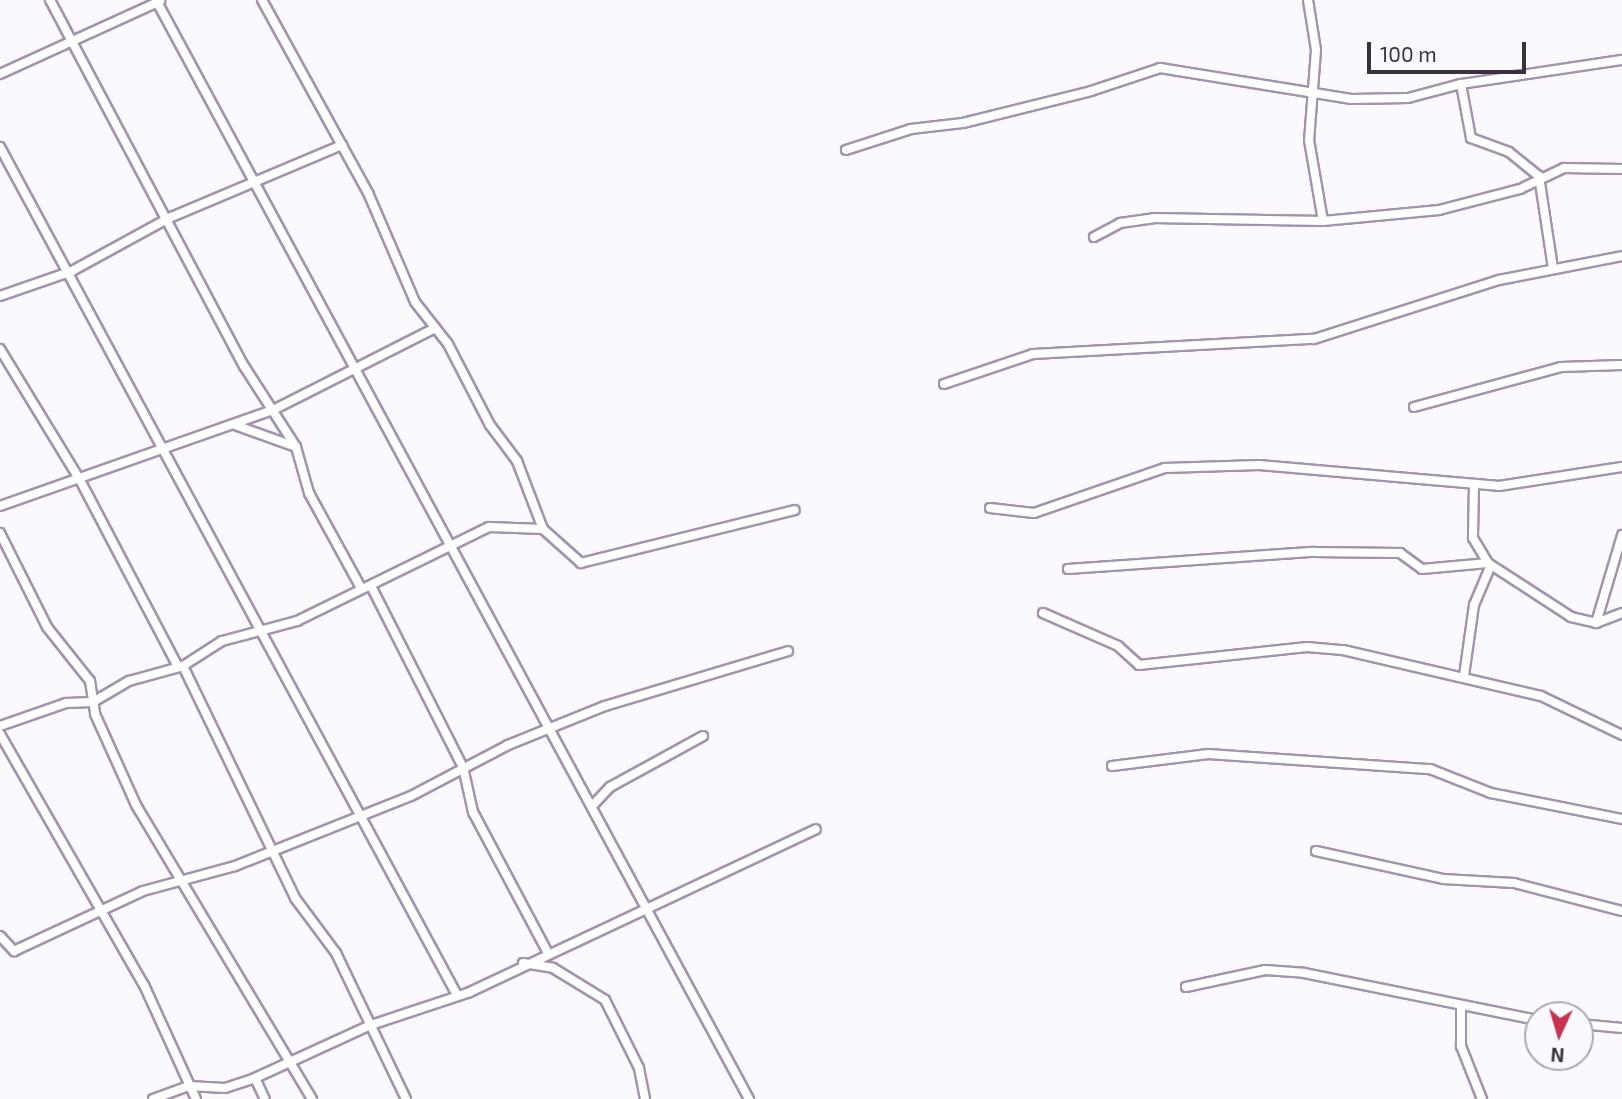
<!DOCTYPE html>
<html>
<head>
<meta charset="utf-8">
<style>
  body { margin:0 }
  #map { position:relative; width:1622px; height:1099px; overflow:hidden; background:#fcf9fe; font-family:"Exo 2",sans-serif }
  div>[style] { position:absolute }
  .roads { filter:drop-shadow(2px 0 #a394ad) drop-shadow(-2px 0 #a394ad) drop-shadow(0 2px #a394ad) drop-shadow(0 -2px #a394ad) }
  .minor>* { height:8px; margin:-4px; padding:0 4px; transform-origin:4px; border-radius:4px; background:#fff }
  span { translate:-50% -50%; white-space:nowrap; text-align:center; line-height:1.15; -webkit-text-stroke:7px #fcf9fe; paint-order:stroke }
  .north { position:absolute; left:1524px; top:1001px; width:70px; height:70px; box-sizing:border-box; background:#fcf9fe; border:2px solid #aea9b1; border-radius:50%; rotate:184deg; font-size:19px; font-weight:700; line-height:28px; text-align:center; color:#39323d }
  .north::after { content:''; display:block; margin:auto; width:24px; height:32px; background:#c4344e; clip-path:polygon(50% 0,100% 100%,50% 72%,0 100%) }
  .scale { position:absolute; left:1367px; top:42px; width:159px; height:32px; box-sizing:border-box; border:4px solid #39323d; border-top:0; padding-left:9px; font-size:21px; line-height:24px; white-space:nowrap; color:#39323d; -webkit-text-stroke:5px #fcf9fe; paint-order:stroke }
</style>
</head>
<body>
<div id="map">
  <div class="roads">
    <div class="minor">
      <div style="left:50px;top:0;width:414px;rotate:62.1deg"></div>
      <div style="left:244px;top:366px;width:96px;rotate:57.3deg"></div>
      <div style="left:296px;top:447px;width:48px;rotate:74.2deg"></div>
      <div style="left:309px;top:493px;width:108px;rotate:61.3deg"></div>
      <div style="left:156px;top:0;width:1249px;rotate:61.65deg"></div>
      <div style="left:262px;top:0;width:222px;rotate:61.2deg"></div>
      <div style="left:369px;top:195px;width:116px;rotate:66.7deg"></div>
      <div style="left:415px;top:302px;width:53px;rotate:51.8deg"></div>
      <div style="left:448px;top:344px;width:91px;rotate:62.6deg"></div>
      <div style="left:490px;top:425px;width:45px;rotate:53.1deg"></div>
      <div style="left:517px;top:461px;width:73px;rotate:69.1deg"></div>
      <div style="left:1308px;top:0;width:51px;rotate:80.9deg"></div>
      <div style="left:1316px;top:50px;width:90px;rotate:94.4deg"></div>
      <div style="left:1309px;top:140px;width:82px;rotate:80.2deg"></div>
      <div style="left:0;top:74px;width:176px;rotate:-24.5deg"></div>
      <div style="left:1461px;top:84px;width:163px;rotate:-8.5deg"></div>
      <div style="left:0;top:147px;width:963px;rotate:61.68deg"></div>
      <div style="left:846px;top:150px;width:68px;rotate:-17.9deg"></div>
      <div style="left:911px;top:129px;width:52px;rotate:-6.6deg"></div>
      <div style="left:963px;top:123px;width:132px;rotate:-14deg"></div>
      <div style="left:1091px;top:91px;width:73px;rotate:-18.4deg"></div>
      <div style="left:1160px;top:68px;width:194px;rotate:9.2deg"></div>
      <div style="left:1352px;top:99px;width:56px;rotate:-1deg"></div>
      <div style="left:1408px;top:98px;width:55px;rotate:-14.8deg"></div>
      <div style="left:1461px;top:84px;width:55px;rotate:79.5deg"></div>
      <div style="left:1471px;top:138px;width:40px;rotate:20.2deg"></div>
      <div style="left:1509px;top:152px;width:38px;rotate:39deg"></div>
      <div style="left:1539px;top:176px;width:94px;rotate:81.4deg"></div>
      <div style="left:1094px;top:237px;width:30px;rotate:-28deg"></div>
      <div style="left:1120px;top:223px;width:34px;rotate:-8deg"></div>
      <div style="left:1154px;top:218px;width:169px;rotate:1deg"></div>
      <div style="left:1323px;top:221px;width:117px;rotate:-5.4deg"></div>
      <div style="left:1439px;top:210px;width:84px;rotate:-14.5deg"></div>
      <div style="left:1520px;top:189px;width:49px;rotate:-25.5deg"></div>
      <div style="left:1564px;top:168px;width:58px;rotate:1deg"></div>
      <div style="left:0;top:296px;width:76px;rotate:-19.1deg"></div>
      <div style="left:72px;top:271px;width:111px;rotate:-28.7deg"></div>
      <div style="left:169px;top:218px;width:188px;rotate:-22.9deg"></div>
      <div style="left:0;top:349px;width:153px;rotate:58.6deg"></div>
      <div style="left:80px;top:480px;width:211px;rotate:62.3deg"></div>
      <div style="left:944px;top:384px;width:94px;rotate:-18.6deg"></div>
      <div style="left:1033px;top:354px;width:281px;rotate:-3.1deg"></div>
      <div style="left:1314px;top:339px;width:194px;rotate:-17.7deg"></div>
      <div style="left:1499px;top:280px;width:125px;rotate:-11deg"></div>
      <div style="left:1414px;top:407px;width:152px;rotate:-15.2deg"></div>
      <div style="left:1561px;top:367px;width:61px;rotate:-1.9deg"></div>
      <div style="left:235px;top:425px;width:65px;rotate:19.8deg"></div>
      <div style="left:1474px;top:484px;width:54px;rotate:91.1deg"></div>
      <div style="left:1473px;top:538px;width:29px;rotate:59deg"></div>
      <div style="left:1488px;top:563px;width:99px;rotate:33deg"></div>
      <div style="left:1571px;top:617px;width:26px;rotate:13deg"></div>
      <div style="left:1596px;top:623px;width:28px;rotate:-21deg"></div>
      <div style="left:0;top:506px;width:289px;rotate:-19.4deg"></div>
      <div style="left:273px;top:410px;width:182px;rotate:-26.8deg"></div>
      <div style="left:990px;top:508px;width:44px;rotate:6.5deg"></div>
      <div style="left:1034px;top:513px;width:139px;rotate:-19deg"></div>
      <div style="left:1165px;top:468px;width:94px;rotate:-1.8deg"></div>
      <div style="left:1259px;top:465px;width:241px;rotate:5deg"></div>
      <div style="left:1499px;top:486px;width:124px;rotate:-8.8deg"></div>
      <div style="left:0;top:533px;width:105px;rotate:63.4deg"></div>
      <div style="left:47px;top:627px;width:69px;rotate:51.5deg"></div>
      <div style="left:90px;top:681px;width:33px;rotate:81deg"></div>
      <div style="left:95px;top:714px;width:100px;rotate:65.7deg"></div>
      <div style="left:136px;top:805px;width:343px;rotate:59.1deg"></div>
      <div style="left:1068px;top:569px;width:246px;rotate:-4deg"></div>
      <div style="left:1313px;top:552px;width:87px;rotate:0.7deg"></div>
      <div style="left:1400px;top:553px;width:27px;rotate:36deg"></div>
      <div style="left:1422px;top:569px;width:66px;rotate:-5.2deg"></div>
      <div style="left:371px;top:586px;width:203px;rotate:63.1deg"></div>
      <div style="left:463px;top:767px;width:46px;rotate:77.5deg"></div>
      <div style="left:473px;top:812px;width:157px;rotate:62deg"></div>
      <div style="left:1043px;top:613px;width:82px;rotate:23.7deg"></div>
      <div style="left:1118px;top:646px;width:28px;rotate:42deg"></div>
      <div style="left:1139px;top:665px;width:169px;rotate:-6.1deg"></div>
      <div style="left:1307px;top:647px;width:36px;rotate:5deg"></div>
      <div style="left:1343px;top:650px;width:203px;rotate:13.1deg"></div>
      <div style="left:1541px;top:696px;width:90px;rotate:25.7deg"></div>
      <div style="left:1596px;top:623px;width:92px;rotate:-73.5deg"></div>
      <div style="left:183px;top:666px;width:258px;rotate:64.2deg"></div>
      <div style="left:295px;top:898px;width:69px;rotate:53.3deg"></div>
      <div style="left:336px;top:953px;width:162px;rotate:64.4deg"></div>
      <div style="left:1464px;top:676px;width:72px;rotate:-82deg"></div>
      <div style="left:1474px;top:605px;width:43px;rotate:-67deg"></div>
      <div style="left:0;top:726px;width:70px;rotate:-19.2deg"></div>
      <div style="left:66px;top:703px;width:27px;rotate:-2deg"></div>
      <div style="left:93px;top:702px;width:42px;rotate:-30.3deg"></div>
      <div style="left:129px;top:681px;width:56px;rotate:-15.5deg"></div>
      <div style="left:183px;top:666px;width:46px;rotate:-32.7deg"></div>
      <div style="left:222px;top:641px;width:78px;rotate:-14.9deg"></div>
      <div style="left:297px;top:621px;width:214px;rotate:-26.1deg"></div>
      <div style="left:489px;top:527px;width:54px;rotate:2.1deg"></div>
      <div style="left:543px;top:529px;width:51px;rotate:41.8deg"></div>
      <div style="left:581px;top:563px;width:220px;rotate:-13.9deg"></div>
      <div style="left:0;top:734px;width:289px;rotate:60.2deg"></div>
      <div style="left:144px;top:985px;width:125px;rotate:65.5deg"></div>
      <div style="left:1112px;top:766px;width:97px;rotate:-7.1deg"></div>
      <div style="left:1208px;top:754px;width:223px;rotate:3.9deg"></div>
      <div style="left:1430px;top:769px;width:66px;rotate:21.5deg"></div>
      <div style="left:1491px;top:793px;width:134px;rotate:11.2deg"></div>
      <div style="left:594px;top:804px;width:23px;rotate:-47deg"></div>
      <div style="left:610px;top:787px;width:106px;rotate:-28.7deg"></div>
      <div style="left:1316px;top:851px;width:130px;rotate:12.4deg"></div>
      <div style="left:1443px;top:879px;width:71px;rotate:3.2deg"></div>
      <div style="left:1514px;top:883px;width:112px;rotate:14.5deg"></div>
      <div style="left:0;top:936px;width:21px;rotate:47deg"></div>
      <div style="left:14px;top:951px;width:142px;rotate:-24.9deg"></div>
      <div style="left:143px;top:891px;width:95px;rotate:-15.2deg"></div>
      <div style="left:235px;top:866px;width:189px;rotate:-21.7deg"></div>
      <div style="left:411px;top:796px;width:110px;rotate:-27.7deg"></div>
      <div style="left:508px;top:745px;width:105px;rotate:-21.9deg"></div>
      <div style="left:605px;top:706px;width:191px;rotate:-16.7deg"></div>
      <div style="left:523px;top:963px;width:30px;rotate:9deg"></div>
      <div style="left:553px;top:968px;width:61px;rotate:31.6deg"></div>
      <div style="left:605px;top:1000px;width:76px;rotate:63.4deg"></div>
      <div style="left:639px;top:1068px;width:32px;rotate:79deg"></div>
      <div style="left:1186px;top:987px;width:81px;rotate:-12.1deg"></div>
      <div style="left:1265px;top:970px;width:39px;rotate:4deg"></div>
      <div style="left:1304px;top:973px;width:239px;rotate:11.4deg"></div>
      <div style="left:1461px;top:1007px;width:39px;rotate:90deg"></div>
      <div style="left:1461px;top:1046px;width:57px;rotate:68.4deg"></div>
      <div style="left:1580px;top:1024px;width:42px;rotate:5.4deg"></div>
      <div style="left:255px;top:1078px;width:23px;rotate:65deg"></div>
      <div style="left:153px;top:1099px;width:38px;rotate:-20deg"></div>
      <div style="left:189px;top:1086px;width:36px;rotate:3deg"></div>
      <div style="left:225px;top:1088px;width:32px;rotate:-18deg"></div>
      <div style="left:255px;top:1078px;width:128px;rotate:-24.6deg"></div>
      <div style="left:371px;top:1025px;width:104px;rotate:-18.4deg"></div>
      <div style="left:470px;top:992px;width:382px;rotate:-25.2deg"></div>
    </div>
  </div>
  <div class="north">N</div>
  <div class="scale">100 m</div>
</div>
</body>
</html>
